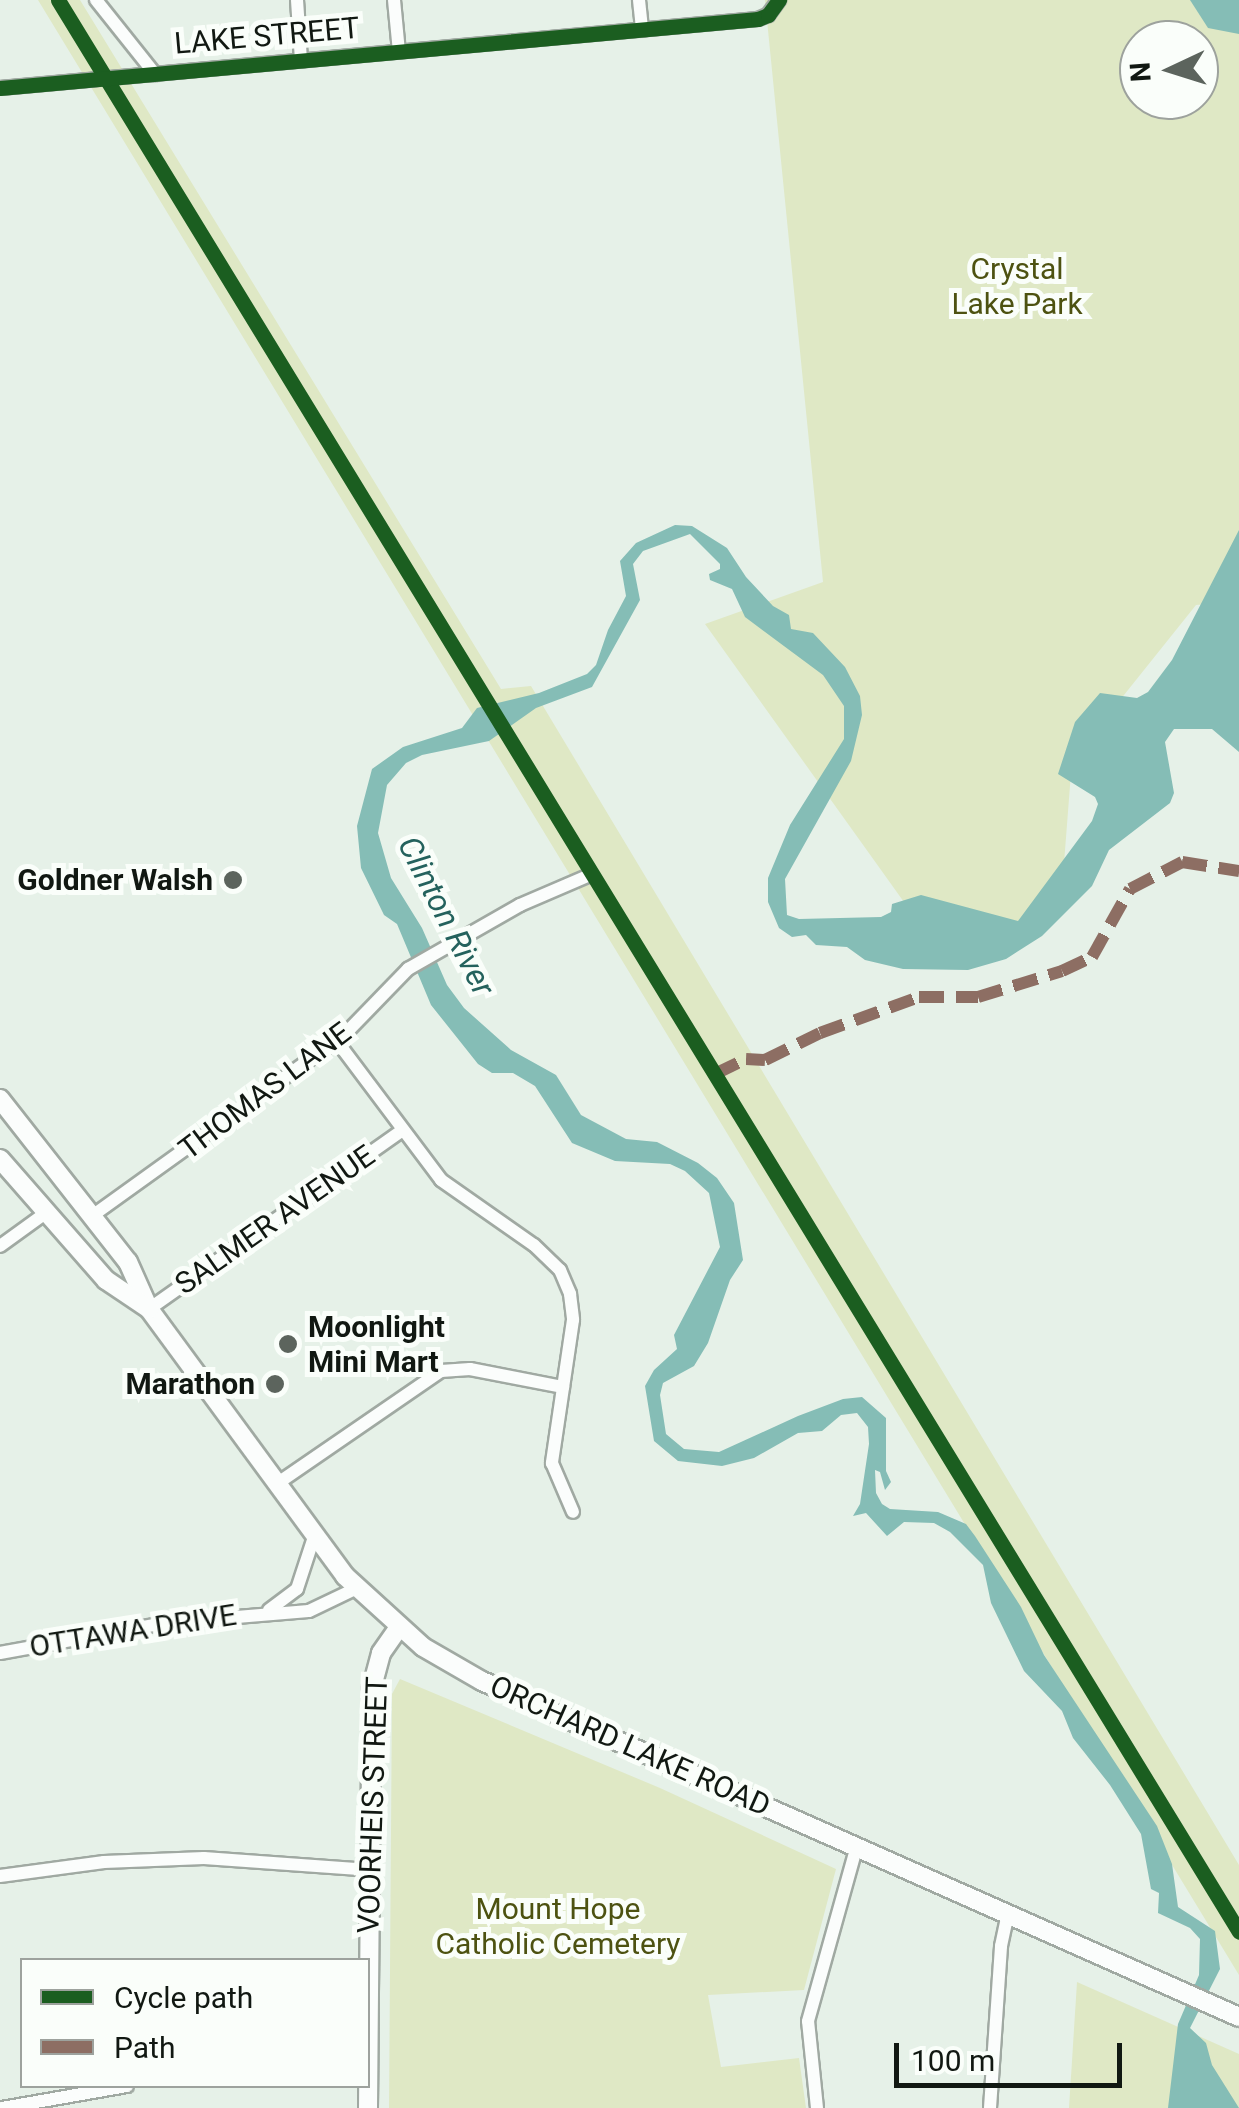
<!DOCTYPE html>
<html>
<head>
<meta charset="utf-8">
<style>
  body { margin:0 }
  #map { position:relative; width:1239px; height:2108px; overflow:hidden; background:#e6f1e8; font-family:Roboto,sans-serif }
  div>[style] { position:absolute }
  .green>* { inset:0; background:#dfe8c5 }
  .water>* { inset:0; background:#85bdb6 }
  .roads { filter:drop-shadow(2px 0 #a0a9a2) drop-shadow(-2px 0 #a0a9a2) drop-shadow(0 2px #a0a9a2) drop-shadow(0 -2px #a0a9a2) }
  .street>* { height:12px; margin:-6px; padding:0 6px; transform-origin:6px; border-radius:6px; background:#fbfdfc }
  .secondary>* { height:18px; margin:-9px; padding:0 9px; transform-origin:9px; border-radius:9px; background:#fbfdfc }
  .quiet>* { height:12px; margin-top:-6px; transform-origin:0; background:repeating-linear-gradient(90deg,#8d6e63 0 25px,transparent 0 37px) }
  .cycleway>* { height:15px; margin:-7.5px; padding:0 7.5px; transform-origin:7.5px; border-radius:7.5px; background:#1b5e20 }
  .dots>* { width:28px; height:28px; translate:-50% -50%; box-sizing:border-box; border:5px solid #fafefa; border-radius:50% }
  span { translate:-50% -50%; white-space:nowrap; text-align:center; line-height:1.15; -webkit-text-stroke:10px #fafefa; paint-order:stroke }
  .street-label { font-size:30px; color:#111812 }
  .park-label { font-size:30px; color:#4d5211 }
  .poi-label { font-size:30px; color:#111812; font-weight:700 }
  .right { translate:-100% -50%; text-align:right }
  .left { translate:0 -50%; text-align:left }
  .water-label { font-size:32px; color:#24625d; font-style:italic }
  .legend { position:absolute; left:20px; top:1958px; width:350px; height:130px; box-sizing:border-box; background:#fafefa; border:2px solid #9da29d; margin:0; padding:12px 18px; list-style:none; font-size:30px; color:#111812 }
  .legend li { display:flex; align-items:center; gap:20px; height:50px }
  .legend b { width:50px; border:2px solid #9da29d }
  .north { position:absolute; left:1119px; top:20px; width:100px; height:100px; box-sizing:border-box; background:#fafefa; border:2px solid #9da29d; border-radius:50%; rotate:266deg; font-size:28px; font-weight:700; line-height:40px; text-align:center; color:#111812 }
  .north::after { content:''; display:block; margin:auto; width:35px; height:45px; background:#5c645d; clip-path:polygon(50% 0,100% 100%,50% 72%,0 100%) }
  .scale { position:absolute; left:894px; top:2043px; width:228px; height:45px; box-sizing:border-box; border:5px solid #111812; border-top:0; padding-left:12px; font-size:30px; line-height:35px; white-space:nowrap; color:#111812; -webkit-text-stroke:8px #fafefa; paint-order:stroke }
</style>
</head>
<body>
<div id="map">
  <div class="green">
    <div style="clip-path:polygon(38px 0,80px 0,501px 689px,531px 686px,1239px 1865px,1239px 1975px)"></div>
    <div style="clip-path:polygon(evenodd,765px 0,1210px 0,1239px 12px,1239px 601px,1196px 605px,1072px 760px,1061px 902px,949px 965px,705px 624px,823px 582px,765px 0,1139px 40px,1199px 40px,1199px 100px,1139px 100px,1139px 40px)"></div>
    <div style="clip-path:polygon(400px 1679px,660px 1788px,836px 1869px,804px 1990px,708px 1995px,721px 2067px,799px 2058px,806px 2108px,389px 2108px,392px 1694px)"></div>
    <div style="clip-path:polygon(1077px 1982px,1239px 2054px,1239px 2108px,1069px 2108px)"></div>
  </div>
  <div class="water">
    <div style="clip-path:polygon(1190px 0,1239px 0,1239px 34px,1208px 28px)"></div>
    <div style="clip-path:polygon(675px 525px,692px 526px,727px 548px,746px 577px,773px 606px,789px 615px,791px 629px,813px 633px,845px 667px,860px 696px,862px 715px,851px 761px,785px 879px,787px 915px,799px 919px,881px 917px,891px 912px,892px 904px,921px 895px,1018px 921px,1092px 821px,1098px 804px,1095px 797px,1058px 774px,1075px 722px,1100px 693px,1137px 698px,1148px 692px,1172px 660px,1239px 530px,1239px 752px,1212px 729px,1174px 729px,1165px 742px,1174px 793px,1170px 803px,1109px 850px,1092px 886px,1042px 936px,1006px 959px,968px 970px,903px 969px,865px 960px,847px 947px,816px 945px,806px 935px,792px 937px,779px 928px,768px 902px,768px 878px,790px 825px,844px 739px,844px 706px,823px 675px,745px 617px,732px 589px,710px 580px,709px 574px,720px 569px,720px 564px,690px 534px,643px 551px,633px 564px,640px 600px,592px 687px,536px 708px,489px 741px,422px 755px,406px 763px,387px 785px,378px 833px,391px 878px,422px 928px,447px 985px,464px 1008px,511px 1050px,556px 1075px,581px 1115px,626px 1139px,657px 1142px,698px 1163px,717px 1178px,734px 1203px,743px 1260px,730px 1280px,708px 1343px,694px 1366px,663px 1383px,660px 1395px,666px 1434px,684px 1449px,719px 1452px,798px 1416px,843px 1399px,862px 1397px,886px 1418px,886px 1471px,891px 1482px,885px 1490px,880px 1472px,875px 1470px,876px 1493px,882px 1504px,890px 1509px,938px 1512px,966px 1524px,975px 1536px,1021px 1607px,1044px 1655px,1157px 1826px,1172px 1864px,1178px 1907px,1215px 1931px,1220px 1969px,1190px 2028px,1206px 2043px,1212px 2065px,1239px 2108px,1168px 2108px,1178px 2024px,1199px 1975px,1200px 1939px,1190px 1928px,1158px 1913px,1159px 1893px,1151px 1889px,1141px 1834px,1110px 1785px,1073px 1738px,1062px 1711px,1024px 1671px,991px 1603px,983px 1565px,950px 1532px,934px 1523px,904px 1522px,887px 1536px,866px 1513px,853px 1516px,860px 1504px,869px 1444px,868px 1427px,857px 1413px,841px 1415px,822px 1431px,798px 1433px,754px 1458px,722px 1466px,678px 1461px,654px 1441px,645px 1386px,654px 1370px,677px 1349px,674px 1335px,720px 1247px,709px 1193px,685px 1171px,670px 1164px,615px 1161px,572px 1143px,535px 1086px,513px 1073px,492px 1073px,478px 1064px,431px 1005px,397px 924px,384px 915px,361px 868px,357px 826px,372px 769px,403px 747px,462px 728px,477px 708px,539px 693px,587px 674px,596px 665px,608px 630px,626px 596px,620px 561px,636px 543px)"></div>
  </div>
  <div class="roads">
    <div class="street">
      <div style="left:96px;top:0;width:95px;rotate:51.4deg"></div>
      <div style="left:297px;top:0;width:61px;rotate:86.2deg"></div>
      <div style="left:394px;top:0;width:52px;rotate:84.5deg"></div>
      <div style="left:639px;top:0;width:30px;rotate:84deg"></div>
      <div style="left:0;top:88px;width:761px;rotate:-5.2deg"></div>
      <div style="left:758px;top:19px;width:11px;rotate:-22deg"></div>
      <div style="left:768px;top:15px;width:19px;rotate:-54deg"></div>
      <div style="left:336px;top:1040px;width:175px;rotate:53.1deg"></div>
      <div style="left:441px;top:1180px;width:113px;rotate:35deg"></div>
      <div style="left:534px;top:1245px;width:36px;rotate:44deg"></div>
      <div style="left:560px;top:1270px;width:26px;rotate:67deg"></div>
      <div style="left:570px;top:1294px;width:26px;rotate:83deg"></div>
      <div style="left:573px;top:1320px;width:145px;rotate:98.4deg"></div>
      <div style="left:552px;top:1463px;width:53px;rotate:66.8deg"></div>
      <div style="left:92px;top:1216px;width:312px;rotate:-35.7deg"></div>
      <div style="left:345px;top:1034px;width:91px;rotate:-45.9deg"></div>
      <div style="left:408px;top:969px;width:129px;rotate:-29.7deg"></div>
      <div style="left:520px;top:905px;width:76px;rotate:-23.2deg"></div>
      <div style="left:0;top:1246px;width:58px;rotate:-35.9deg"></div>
      <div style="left:149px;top:1309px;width:309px;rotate:-35.2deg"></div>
      <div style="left:278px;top:1483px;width:198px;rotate:-34.5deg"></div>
      <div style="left:441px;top:1371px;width:29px;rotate:-4deg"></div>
      <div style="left:470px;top:1369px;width:95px;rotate:11deg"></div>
      <div style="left:269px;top:1610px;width:35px;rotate:-37deg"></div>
      <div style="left:297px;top:1589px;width:58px;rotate:-71.9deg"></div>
      <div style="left:0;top:1653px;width:168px;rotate:-10.3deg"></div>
      <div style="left:165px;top:1623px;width:144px;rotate:-4.8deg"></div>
      <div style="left:309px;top:1611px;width:53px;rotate:-25.6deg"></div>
      <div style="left:0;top:1876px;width:105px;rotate:-7.7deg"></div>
      <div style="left:104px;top:1862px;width:100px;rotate:-2.3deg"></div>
      <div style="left:204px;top:1858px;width:166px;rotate:4.1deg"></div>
      <div style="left:2px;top:2108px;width:127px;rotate:-10deg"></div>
      <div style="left:817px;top:2108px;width:87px;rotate:-95.9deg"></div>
      <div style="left:808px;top:2021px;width:183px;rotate:-74.4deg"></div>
      <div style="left:990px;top:2108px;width:162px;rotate:-86.1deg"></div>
      <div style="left:1001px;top:1946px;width:35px;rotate:-78deg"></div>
    </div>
    <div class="secondary">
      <div style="left:0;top:1099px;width:207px;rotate:51.9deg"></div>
      <div style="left:128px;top:1262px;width:51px;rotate:65.9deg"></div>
      <div style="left:149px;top:1309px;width:331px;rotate:53.7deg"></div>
      <div style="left:345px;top:1576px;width:105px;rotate:42.3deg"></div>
      <div style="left:423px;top:1647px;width:68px;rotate:30deg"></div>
      <div style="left:482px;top:1681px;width:828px;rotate:23.93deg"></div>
      <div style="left:0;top:1159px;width:161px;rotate:48.8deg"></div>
      <div style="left:106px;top:1280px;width:52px;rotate:34deg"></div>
      <div style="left:368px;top:2108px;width:421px;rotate:-89.5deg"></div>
      <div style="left:372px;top:1687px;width:35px;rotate:-75deg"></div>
      <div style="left:381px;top:1653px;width:32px;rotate:-55deg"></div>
    </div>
  </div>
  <div class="quiet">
    <div style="left:715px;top:1074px;width:34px;rotate:-26deg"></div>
    <div style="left:746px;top:1059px;width:19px;rotate:3deg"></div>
    <div style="left:765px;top:1060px;width:61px;rotate:-26.1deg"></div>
    <div style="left:820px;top:1033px;width:105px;rotate:-20deg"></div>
    <div style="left:919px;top:997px;width:59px"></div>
    <div style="left:978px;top:997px;width:88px;rotate:-17.2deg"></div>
    <div style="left:1062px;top:971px;width:33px;rotate:-25deg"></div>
    <div style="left:1092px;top:957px;width:78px;rotate:-60.8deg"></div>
    <div style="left:1130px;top:889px;width:59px;rotate:-27.4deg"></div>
    <div style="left:1182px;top:862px;width:58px;rotate:9deg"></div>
  </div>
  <div class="cycleway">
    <div style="left:58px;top:0;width:2264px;rotate:58.56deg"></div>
    <div style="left:0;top:88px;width:761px;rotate:-5.2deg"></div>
    <div style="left:758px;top:19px;width:11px;rotate:-22deg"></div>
    <div style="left:768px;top:15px;width:19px;rotate:-54deg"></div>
  </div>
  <div class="dots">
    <div style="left:233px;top:880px;background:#5c645d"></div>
    <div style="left:288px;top:1344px;background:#5c645d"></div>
    <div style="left:275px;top:1384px;background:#5c645d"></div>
  </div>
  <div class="street-label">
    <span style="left:267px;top:36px;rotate:-5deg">LAKE STREET</span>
    <span style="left:265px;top:1091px;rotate:-37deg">THOMAS LANE</span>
    <span style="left:275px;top:1220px;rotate:-35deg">SALMER AVENUE</span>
    <span style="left:133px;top:1631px;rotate:-9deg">OTTAWA DRIVE</span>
    <span style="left:630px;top:1746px;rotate:24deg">ORCHARD LAKE ROAD</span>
    <span style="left:373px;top:1805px;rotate:-88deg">VOORHEIS STREET</span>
  </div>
  <div class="park-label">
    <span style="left:1017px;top:286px">Crystal<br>Lake Park</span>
    <span style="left:558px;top:1926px">Mount Hope<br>Catholic Cemetery</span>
  </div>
  <div class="poi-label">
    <span class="right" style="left:213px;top:880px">Goldner Walsh</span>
    <span class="left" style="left:308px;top:1344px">Moonlight<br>Mini Mart</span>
    <span class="right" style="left:255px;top:1384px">Marathon</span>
  </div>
  <div class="water-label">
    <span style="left:446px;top:916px;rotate:63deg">Clinton River</span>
  </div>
  <ul class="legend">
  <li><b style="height:12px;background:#1b5e20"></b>Cycle path</li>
  <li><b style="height:12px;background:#8d6e63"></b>Path</li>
  </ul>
  <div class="north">N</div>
  <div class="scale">100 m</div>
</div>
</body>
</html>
